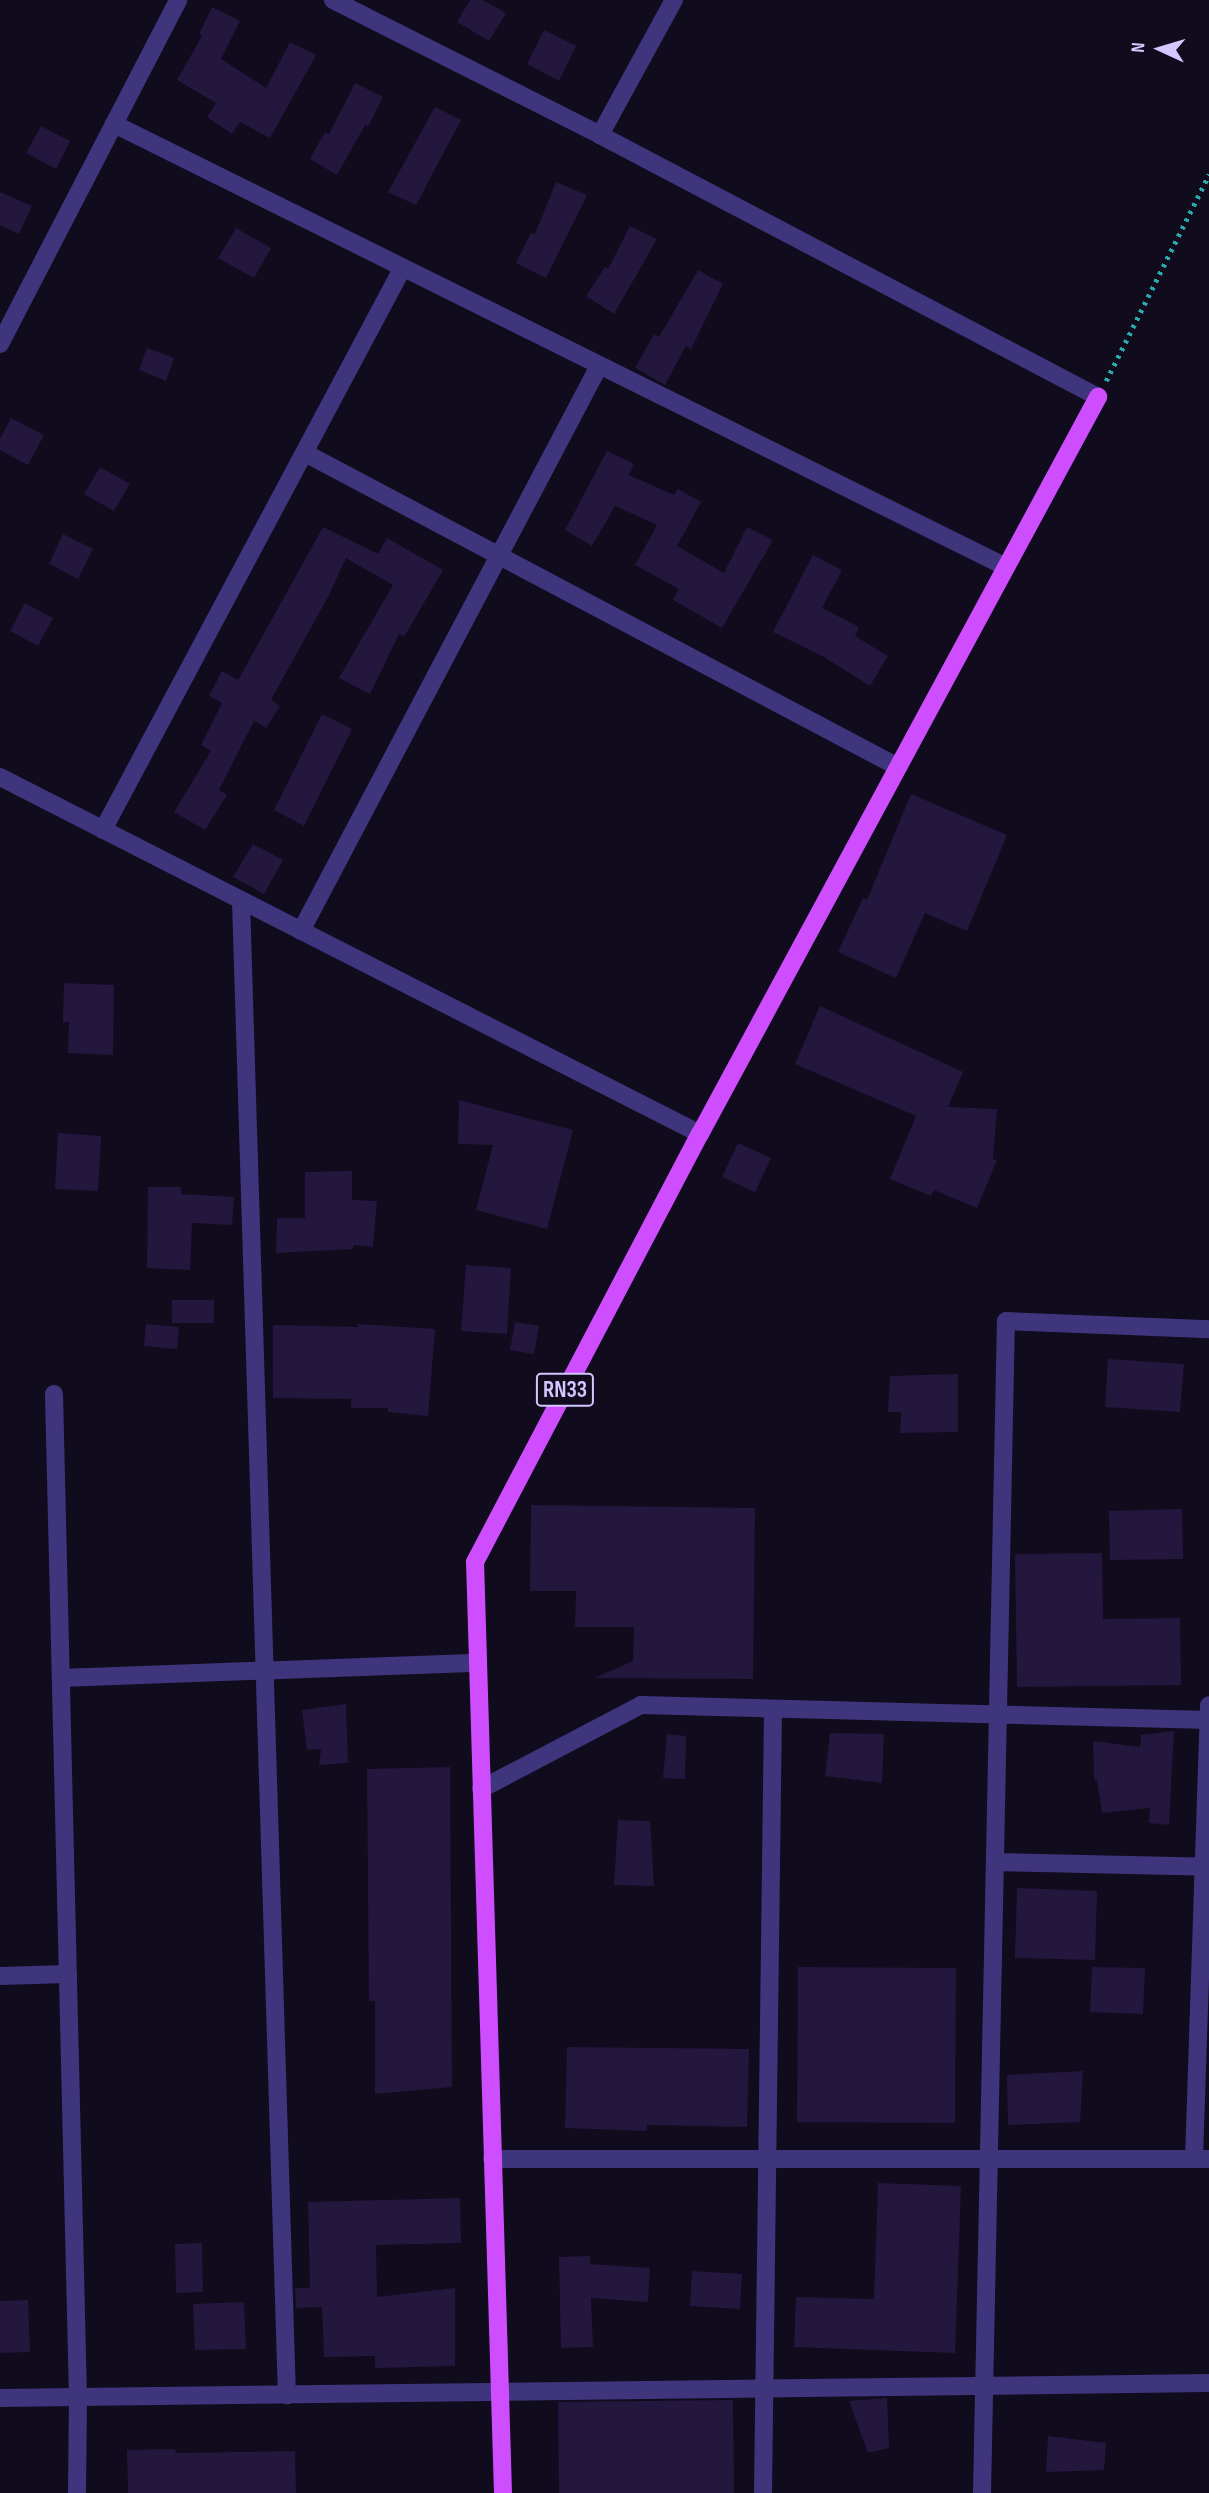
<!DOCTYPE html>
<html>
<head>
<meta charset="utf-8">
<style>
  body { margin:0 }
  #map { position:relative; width:1209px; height:2493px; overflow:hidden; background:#100b1d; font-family:"Sofia Sans Condensed",sans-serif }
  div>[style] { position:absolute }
  .building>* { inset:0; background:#23173e }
  .path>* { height:4.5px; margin-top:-2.25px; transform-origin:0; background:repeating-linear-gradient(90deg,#2aabb0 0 3.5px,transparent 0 8.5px) }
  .street>* { height:18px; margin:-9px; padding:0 9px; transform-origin:9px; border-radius:9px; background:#3f357d }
  .primary>* { height:18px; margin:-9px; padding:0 9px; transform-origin:9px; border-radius:9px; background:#ce4eff }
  span { translate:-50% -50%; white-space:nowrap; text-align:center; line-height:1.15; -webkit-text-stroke:5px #100b1d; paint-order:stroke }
  .shield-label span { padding:2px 5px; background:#100b1d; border:2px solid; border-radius:5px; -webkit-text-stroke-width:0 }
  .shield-label { font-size:23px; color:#d3c7ff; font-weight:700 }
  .north { position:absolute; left:1125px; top:14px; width:70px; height:70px; -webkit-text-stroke:5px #100b1d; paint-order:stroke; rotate:274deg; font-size:19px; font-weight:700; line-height:28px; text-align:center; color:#d3c7ff }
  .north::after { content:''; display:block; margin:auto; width:24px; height:32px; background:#d3c7ff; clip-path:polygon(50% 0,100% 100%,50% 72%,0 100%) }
</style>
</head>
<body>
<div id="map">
  <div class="building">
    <div style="clip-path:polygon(470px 0,483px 0,506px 13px,489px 41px,457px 22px)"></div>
    <div style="clip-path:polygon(212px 7px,240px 21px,221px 59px,266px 88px,290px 42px,316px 55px,270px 138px,240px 122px,232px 134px,207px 117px,216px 103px,177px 80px,202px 36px,199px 34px)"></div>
    <div style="clip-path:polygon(544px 30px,576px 46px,559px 81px,527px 64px)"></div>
    <div style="clip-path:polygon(355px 83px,383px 97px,368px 127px,365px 125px,337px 175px,310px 159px,325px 132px,329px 134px)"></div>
    <div style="clip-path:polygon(435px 107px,461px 120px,416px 205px,388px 192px)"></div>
    <div style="clip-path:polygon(41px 126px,70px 141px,56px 169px,26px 153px)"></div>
    <div style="clip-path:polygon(556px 182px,587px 195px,546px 278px,516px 263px,531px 233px,535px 234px)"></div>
    <div style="clip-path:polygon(0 192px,32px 206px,19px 234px,0 225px)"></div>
    <div style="clip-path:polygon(630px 226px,657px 239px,614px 314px,586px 296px,605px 267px,608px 269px)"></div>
    <div style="clip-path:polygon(236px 228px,271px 248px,254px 278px,218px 258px)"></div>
    <div style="clip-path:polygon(698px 270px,723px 284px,691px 349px,686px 346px,665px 385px,635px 368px,654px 334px,659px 337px)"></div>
    <div style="clip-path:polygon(147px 348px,174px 358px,166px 381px,139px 370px)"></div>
    <div style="clip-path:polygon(11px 418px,44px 435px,28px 465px,0 450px,0 439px)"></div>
    <div style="clip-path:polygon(607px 451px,634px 464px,629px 475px,674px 495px,678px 489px,701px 502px,677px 546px,724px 573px,747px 527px,773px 540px,722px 628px,673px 600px,679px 589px,635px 565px,657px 525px,615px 506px,592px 546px,565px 530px)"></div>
    <div style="clip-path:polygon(100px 467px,130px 484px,114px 511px,84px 494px)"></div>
    <div style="clip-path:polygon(323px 527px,378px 554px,387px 538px,443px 570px,404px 637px,399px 634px,370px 694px,339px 678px,393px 585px,346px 558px,329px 595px,271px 700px,280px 706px,266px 728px,254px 721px,219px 790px,227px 795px,205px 830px,174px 812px,211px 751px,201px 745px,222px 703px,209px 696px,222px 671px,238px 680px)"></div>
    <div style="clip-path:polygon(63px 534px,93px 549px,78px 579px,49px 564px)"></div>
    <div style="clip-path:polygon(813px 555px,842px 570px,822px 608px,859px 627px,855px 636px,888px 656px,870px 686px,824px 657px,773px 632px)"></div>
    <div style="clip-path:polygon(25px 603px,53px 618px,38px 646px,10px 631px)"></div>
    <div style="clip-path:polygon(322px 714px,352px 729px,304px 826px,274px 810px)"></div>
    <div style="clip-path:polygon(911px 794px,1007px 835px,967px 931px,925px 913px,896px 978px,838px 952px,863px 898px,867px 900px)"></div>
    <div style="clip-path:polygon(253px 844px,283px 860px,264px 894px,233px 877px)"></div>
    <div style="clip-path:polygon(64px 983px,114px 985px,113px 1055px,68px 1053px,69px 1022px,63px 1022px)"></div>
    <div style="clip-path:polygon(820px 1006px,963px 1072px,948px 1107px,997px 1109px,993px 1159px,997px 1160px,977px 1208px,934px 1190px,931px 1196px,890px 1179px,916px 1116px,795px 1064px)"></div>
    <div style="clip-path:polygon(459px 1100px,573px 1130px,547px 1229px,476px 1210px,493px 1145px,458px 1144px)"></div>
    <div style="clip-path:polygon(58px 1133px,101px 1136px,98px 1191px,55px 1189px)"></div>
    <div style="clip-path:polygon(738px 1143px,771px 1158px,755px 1192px,722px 1177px)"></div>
    <div style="clip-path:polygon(352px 1171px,352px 1200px,377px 1201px,373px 1247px,353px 1245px,353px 1249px,276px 1253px,277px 1218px,305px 1218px,305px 1172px)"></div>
    <div style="clip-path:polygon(148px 1187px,181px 1187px,181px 1194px,234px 1197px,232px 1225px,192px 1223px,190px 1270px,147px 1268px)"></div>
    <div style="clip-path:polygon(466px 1265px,511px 1268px,507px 1334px,461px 1331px)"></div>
    <div style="clip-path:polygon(172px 1300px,214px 1300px,214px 1323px,172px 1323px)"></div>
    <div style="clip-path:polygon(515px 1322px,539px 1326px,534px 1354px,510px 1350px)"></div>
    <div style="clip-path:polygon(146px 1324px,179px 1327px,177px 1349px,144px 1346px)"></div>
    <div style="clip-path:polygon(358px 1324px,435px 1329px,428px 1416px,388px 1412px,388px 1408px,351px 1408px,351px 1399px,273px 1398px,273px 1325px,358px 1327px)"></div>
    <div style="clip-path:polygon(1108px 1359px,1184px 1364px,1180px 1412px,1105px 1407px)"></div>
    <div style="clip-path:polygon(958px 1374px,958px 1432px,900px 1433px,901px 1412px,888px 1412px,890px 1376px)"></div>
    <div style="clip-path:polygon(531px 1505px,755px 1508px,753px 1679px,594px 1678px,633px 1661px,634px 1627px,575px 1627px,576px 1591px,530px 1591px)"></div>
    <div style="clip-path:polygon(1182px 1509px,1183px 1559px,1110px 1560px,1109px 1511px)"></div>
    <div style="clip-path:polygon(1102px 1553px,1103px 1619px,1180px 1618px,1181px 1685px,1017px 1687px,1015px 1554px)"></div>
    <div style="clip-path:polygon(346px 1704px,348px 1763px,319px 1765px,321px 1749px,307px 1750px,302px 1710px)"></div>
    <div style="clip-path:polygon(1174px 1731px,1169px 1825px,1149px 1823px,1150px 1808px,1102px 1813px,1097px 1780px,1094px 1780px,1093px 1741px,1140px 1747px,1141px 1735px)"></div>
    <div style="clip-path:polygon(830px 1733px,884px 1734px,882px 1783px,825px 1776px)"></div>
    <div style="clip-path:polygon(667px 1734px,686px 1736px,685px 1779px,663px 1778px)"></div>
    <div style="clip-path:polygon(450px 1767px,452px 2087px,375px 2094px,375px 2001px,369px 2001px,367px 1769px)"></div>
    <div style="clip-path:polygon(618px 1820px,650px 1821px,654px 1886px,614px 1885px)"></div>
    <div style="clip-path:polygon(1017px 1888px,1097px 1891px,1095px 1960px,1015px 1958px)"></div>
    <div style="clip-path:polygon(798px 1967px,956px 1968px,955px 2123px,797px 2122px)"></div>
    <div style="clip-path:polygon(1092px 1967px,1145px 1968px,1143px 2014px,1090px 2012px)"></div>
    <div style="clip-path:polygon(567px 2047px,749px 2049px,747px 2127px,647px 2125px,647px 2131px,565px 2128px)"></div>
    <div style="clip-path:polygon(1083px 2071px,1080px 2122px,1008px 2125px,1007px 2075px)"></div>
    <div style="clip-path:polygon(878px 2183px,961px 2186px,955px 2353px,794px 2347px,796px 2297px,874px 2299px)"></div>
    <div style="clip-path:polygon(460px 2198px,461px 2243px,376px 2245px,377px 2297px,455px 2288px,455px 2366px,375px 2368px,375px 2356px,324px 2357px,322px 2307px,296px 2308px,295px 2288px,310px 2288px,308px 2202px)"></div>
    <div style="clip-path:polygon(202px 2243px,203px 2292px,176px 2293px,175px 2244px)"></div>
    <div style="clip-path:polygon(590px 2256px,590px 2264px,650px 2268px,648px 2302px,591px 2298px,593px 2347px,561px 2348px,559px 2257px)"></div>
    <div style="clip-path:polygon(692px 2271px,742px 2274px,740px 2309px,690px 2306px)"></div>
    <div style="clip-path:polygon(28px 2300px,30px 2352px,0 2353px,0 2301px)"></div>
    <div style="clip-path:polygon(244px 2302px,246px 2349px,195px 2350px,193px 2304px)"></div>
    <div style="clip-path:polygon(887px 2398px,889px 2448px,868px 2453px,849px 2401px)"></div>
    <div style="clip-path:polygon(733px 2400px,734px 2493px,559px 2493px,558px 2402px)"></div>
    <div style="clip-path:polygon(1048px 2436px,1106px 2443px,1104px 2470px,1046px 2472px)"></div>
    <div style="clip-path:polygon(175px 2449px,176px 2453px,295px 2451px,296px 2493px,128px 2493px,127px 2450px)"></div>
  </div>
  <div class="path">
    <div style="left:1106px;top:381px;width:231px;rotate:-63.5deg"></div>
  </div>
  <div class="street">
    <div style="left:333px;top:0;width:299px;rotate:26.8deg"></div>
    <div style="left:600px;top:135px;width:563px;rotate:27.75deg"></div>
    <div style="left:114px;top:124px;width:996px;rotate:26.41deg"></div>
    <div style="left:600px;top:135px;width:154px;rotate:-61.3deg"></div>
    <div style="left:0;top:344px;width:387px;rotate:-62.6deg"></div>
    <div style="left:305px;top:453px;width:671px;rotate:27.9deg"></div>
    <div style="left:0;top:777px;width:786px;rotate:27.02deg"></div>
    <div style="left:103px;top:830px;width:636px;rotate:-61.94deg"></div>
    <div style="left:241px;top:901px;width:1495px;rotate:88.24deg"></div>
    <div style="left:301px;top:931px;width:639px;rotate:-62.19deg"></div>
    <div style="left:54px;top:1394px;width:1003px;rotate:88.63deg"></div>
    <div style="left:78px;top:2397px;width:96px;rotate:90.6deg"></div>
    <div style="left:61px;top:1678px;width:417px;rotate:-2.1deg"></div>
    <div style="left:481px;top:1789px;width:181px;rotate:-27.7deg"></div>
    <div style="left:641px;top:1705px;width:568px;rotate:1.51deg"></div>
    <div style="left:995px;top:1862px;width:214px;rotate:1.3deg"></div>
    <div style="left:0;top:1976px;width:68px;rotate:-1.7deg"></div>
    <div style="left:492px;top:2159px;width:717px"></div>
    <div style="left:1194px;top:2159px;width:454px;rotate:-88.1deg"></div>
    <div style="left:0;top:2398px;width:1209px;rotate:-0.71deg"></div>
    <div style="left:763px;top:2493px;width:784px;rotate:-89.27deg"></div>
    <div style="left:982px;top:2493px;width:1172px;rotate:-88.83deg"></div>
    <div style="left:1006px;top:1321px;width:203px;rotate:2.3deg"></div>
  </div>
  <div class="primary">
    <div style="left:503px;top:2493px;width:931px;rotate:-91.72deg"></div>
    <div style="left:475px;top:1562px;width:484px;rotate:-62.3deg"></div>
    <div style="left:700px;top:1134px;width:838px;rotate:-61.63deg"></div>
  </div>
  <div class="shield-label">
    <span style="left:565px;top:1390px">RN33</span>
  </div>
  <div class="north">N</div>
</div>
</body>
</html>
